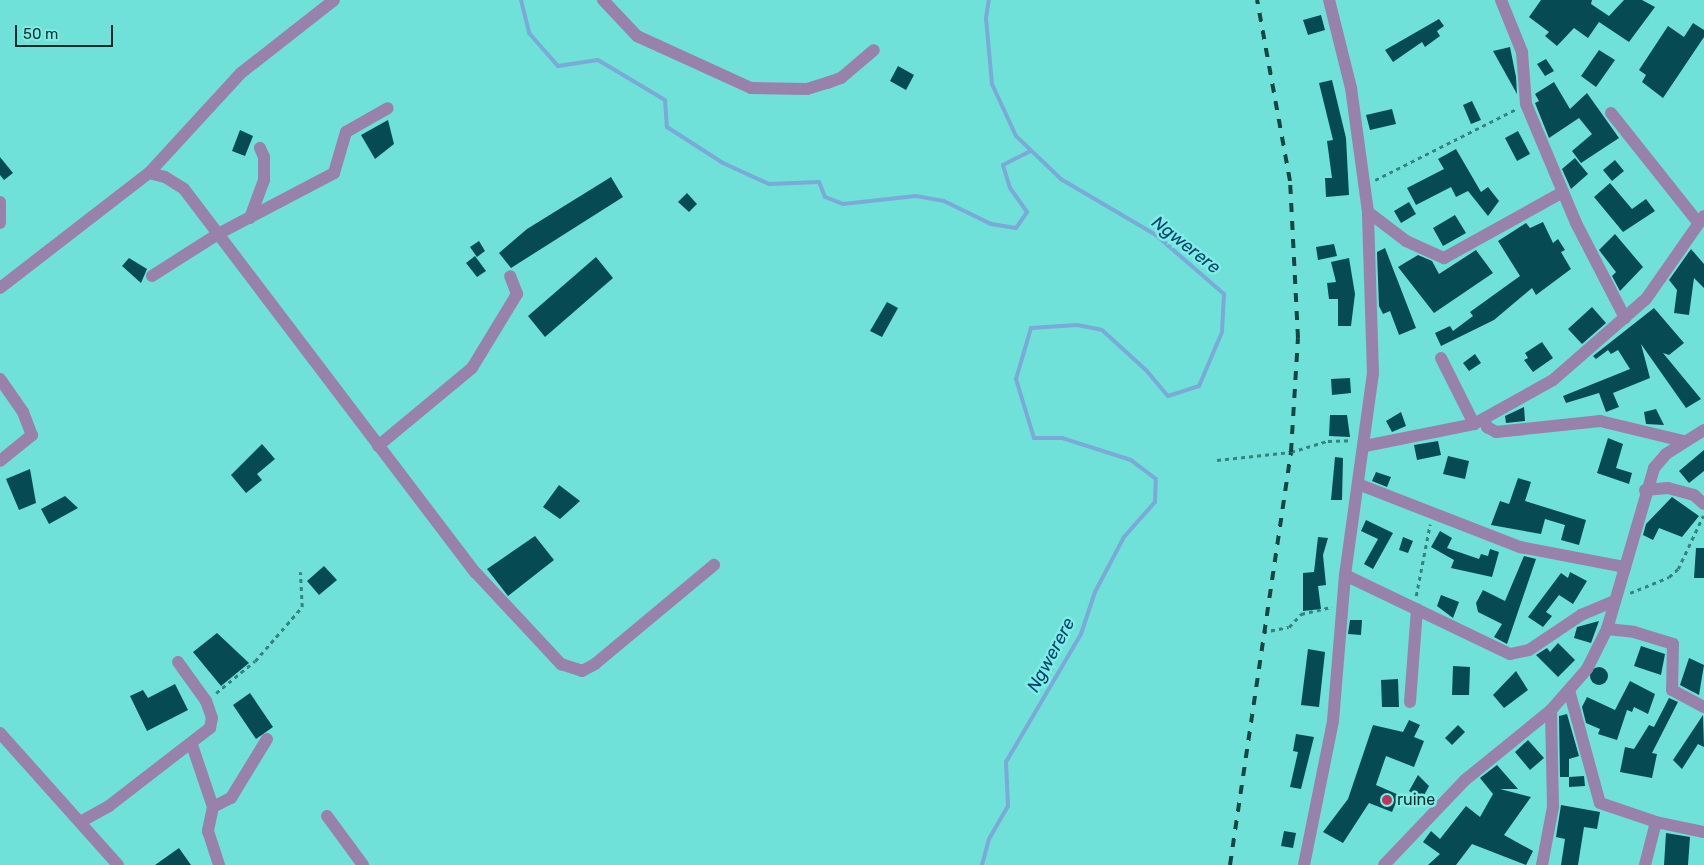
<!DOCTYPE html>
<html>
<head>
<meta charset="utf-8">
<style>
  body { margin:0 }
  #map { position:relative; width:1704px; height:865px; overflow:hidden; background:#6fe1d8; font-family:Rubik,sans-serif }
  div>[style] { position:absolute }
  .stream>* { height:4px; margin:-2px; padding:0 2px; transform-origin:2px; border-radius:2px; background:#7baad8 }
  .building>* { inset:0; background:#064b54 }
  .round { border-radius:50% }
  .path>* { height:2.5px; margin-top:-1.25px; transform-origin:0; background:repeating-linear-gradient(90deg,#38827c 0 4px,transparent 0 8px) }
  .minor>* { height:12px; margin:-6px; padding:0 6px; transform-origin:6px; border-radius:6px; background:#9882ab }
  .rail>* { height:4px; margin-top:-2px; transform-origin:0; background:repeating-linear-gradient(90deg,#154643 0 9px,transparent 0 18px) }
  .dots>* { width:14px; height:14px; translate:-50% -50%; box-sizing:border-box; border:2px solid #7deee5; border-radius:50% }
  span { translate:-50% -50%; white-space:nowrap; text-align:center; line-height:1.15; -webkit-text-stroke:5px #7deee5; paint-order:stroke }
  .poi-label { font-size:16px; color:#052b29 }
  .left { translate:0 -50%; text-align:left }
  .water-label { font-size:18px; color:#0a416c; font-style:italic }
  .scale { position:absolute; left:15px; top:25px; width:98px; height:22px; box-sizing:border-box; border:2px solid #052b29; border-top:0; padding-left:6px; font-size:15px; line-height:18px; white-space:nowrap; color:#052b29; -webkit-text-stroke:4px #7deee5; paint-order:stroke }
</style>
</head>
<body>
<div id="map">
  <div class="stream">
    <div style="left:521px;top:0;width:34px;rotate:76deg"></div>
    <div style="left:529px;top:33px;width:44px;rotate:48.7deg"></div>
    <div style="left:558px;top:66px;width:40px;rotate:-8.5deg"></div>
    <div style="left:598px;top:60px;width:78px;rotate:30.8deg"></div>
    <div style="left:665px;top:100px;width:27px;rotate:86deg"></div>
    <div style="left:667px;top:127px;width:67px;rotate:32.7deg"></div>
    <div style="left:723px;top:163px;width:51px;rotate:24.5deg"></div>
    <div style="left:769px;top:184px;width:50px;rotate:-2.3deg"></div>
    <div style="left:819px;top:182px;width:16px;rotate:68deg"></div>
    <div style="left:825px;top:197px;width:19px;rotate:21deg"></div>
    <div style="left:843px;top:204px;width:73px;rotate:-6.3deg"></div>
    <div style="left:916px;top:196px;width:28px;rotate:10deg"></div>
    <div style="left:944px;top:201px;width:52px;rotate:26.1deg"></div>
    <div style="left:991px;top:224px;width:25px;rotate:9deg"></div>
    <div style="left:1016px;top:228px;width:19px;rotate:-55deg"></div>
    <div style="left:1027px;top:212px;width:29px;rotate:-125deg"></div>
    <div style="left:1010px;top:188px;width:24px;rotate:-107deg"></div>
    <div style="left:1003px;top:165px;width:30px;rotate:-27deg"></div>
    <div style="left:982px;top:865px;width:27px;rotate:-75deg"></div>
    <div style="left:989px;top:839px;width:38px;rotate:-60deg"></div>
    <div style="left:1008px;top:806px;width:44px;rotate:-92.6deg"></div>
    <div style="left:1006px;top:762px;width:148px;rotate:-59.6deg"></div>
    <div style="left:1081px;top:634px;width:44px;rotate:-71.6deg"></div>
    <div style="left:1095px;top:592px;width:62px;rotate:-62.2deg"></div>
    <div style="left:1124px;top:537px;width:47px;rotate:-48.5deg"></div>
    <div style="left:1155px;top:502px;width:23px;rotate:-88deg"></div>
    <div style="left:1156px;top:479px;width:31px;rotate:-143deg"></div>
    <div style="left:1131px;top:460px;width:72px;rotate:-162.3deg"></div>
    <div style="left:1062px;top:438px;width:28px;rotate:180deg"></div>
    <div style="left:1034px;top:438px;width:62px;rotate:-107deg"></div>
    <div style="left:1016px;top:379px;width:53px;rotate:-73.6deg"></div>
    <div style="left:1031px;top:328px;width:46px;rotate:-3.7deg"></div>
    <div style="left:1077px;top:325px;width:25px;rotate:11deg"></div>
    <div style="left:1102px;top:330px;width:59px;rotate:42.3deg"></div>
    <div style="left:1146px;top:370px;width:34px;rotate:50deg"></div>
    <div style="left:1168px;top:396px;width:33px;rotate:-18deg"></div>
    <div style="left:1199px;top:386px;width:59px;rotate:-66.9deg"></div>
    <div style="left:1222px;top:332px;width:38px;rotate:-87deg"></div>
    <div style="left:1224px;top:294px;width:90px;rotate:-139.1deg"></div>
    <div style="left:1156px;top:235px;width:110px;rotate:-149.5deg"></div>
    <div style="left:1061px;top:179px;width:62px;rotate:-136.3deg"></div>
    <div style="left:1016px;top:136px;width:57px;rotate:-114.8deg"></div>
    <div style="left:992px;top:84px;width:66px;rotate:-95.2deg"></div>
    <div style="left:986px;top:18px;width:18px;rotate:-81deg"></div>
  </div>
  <div class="building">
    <div style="clip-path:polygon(1541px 0,1592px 0,1591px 4px,1609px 16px,1624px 0,1642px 0,1655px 7px,1629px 42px,1599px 22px,1588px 38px,1574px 28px,1557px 46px,1545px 36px,1549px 32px,1529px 17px)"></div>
    <div style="clip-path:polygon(1321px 15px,1325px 30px,1308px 35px,1303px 20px)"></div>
    <div style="clip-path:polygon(1439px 19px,1444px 26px,1437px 31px,1440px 36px,1425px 47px,1422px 42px,1393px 62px,1385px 50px)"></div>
    <div style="clip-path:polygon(1693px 23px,1704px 30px,1704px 37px,1663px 98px,1642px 82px,1646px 75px,1639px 70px,1668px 26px,1684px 37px)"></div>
    <div style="clip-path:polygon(1510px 47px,1516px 77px,1517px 94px,1493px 51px)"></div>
    <div style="clip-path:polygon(1599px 50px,1615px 60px,1596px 87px,1581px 76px)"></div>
    <div style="clip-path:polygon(1546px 59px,1554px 71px,1545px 76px,1537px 64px)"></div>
    <div style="clip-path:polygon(898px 66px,914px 75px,906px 90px,890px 81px)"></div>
    <div style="clip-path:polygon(1332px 80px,1346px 138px,1349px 195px,1326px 197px,1325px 178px,1332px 178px,1327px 141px,1333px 140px,1319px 83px)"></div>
    <div style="clip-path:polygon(1554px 82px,1570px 109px,1587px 93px,1619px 138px,1581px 163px,1572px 151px,1592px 134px,1579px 118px,1549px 138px,1535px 103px,1539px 101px,1535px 94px)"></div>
    <div style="clip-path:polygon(1472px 101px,1481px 120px,1471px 124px,1463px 105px)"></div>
    <div style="clip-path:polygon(1392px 109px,1396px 124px,1370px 130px,1366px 115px)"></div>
    <div style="clip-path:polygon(388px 120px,394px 144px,375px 159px,361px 135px)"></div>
    <div style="clip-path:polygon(240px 130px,253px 136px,245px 156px,232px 151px)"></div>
    <div style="clip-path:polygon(1518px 131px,1530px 154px,1517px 161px,1505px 138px)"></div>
    <div style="clip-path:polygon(1456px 149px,1481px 192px,1488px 187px,1499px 201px,1488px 216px,1468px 191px,1456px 197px,1451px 187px,1416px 205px,1407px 188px,1444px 169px,1438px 159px)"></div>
    <div style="clip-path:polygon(0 157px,13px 173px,4px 180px,0 175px)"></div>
    <div style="clip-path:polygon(1575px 158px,1588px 174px,1571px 189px,1562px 169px)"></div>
    <div style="clip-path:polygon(1615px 160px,1624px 171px,1612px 181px,1603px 170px)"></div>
    <div style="clip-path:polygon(611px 177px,623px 197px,511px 268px,499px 253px,527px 229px)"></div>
    <div style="clip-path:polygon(1610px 183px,1632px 209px,1646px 199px,1655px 211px,1623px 232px,1594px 197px)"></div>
    <div style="clip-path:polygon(687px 193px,697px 204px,689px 212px,678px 202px)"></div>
    <div style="clip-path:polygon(1409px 202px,1416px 214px,1401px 223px,1394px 211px)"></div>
    <div style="clip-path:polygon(1455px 215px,1466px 233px,1443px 246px,1433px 228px)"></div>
    <div style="clip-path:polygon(1543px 222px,1553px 243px,1558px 239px,1565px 250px,1561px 252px,1571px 269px,1536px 295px,1532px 288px,1494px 320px,1441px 346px,1435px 333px,1450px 326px,1453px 331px,1473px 316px,1470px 312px,1520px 276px,1498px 241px,1526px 223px,1530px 228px)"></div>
    <div style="clip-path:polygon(1615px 234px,1643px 267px,1620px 291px,1612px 276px,1616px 272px,1599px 250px)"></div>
    <div style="clip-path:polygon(479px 241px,485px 251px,477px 257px,470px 247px)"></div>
    <div style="clip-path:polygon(1334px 244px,1337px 256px,1318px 260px,1316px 247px)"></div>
    <div style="clip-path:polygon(1385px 248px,1416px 328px,1399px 335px,1390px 311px,1383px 314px,1379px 306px,1377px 252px)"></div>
    <div style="clip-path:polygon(1691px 249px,1704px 264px,1704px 288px,1694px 278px,1689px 315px,1674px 313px,1677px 290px,1669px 280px)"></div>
    <div style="clip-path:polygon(1476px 250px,1493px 273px,1434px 313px,1398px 267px,1418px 255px,1432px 261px,1439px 274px)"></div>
    <div style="clip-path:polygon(475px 256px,486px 271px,477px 277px,466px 263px)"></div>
    <div style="clip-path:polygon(596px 257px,613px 278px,545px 337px,528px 316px)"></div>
    <div style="clip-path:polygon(129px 258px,147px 269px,141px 283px,122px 266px)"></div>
    <div style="clip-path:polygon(1349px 258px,1355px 294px,1351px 326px,1338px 326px,1338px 299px,1329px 299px,1327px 283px,1336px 282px,1331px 262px)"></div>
    <div style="clip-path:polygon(887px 302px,898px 308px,882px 337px,870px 331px)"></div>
    <div style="clip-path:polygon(1592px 307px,1606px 323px,1582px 344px,1568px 329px)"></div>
    <div style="clip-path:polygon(1654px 308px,1684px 343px,1669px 355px,1663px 353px,1701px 399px,1686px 408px,1641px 344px,1650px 378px,1613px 393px,1619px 407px,1606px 412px,1599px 393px,1566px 403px,1563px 396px,1630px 369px,1618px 350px,1611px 354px,1608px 350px,1596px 359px,1593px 356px)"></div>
    <div style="clip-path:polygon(1542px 342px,1553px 358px,1533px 372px,1524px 360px,1528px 358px,1525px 353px)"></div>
    <div style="clip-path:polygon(1475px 354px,1481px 363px,1469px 371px,1463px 363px)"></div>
    <div style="clip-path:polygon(1350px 378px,1351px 393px,1332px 395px,1331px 379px)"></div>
    <div style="clip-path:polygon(1524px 407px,1525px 421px,1506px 423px,1505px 416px)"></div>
    <div style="clip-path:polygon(1656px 409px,1664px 425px,1646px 424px,1644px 412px)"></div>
    <div style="clip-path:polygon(1401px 412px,1406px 426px,1392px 432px,1386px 421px)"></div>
    <div style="clip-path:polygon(1330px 415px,1347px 415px,1350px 437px,1329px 436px)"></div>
    <div style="clip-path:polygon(1608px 438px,1623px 444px,1616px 468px,1632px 473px,1629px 484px,1597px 473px)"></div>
    <div style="clip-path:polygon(1438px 441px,1441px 455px,1417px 460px,1414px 445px)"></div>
    <div style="clip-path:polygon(262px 444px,275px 459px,257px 474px,262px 480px,246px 493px,231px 475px)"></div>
    <div style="clip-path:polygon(1704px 450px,1704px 471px,1689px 483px,1679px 471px)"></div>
    <div style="clip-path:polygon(1448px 456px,1469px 461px,1465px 479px,1443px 474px)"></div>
    <div style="clip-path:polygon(1335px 457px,1343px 458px,1342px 500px,1331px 500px)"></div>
    <div style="clip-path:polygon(30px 469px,36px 503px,19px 510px,6px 479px)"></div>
    <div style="clip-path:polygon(1376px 472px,1391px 477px,1387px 487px,1372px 481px)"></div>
    <div style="clip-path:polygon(1518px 478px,1531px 482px,1525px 501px,1586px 520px,1579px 545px,1561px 540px,1565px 525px,1545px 519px,1541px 534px,1491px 525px,1500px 501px,1509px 504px)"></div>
    <div style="clip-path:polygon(559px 485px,580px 501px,560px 519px,543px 507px)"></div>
    <div style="clip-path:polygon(65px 496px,78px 508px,49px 524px,41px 509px)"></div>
    <div style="clip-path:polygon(1672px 497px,1699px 516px,1682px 537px,1659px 528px,1653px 540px,1643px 535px,1646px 524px)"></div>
    <div style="clip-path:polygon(1366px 520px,1393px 533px,1373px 569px,1364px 564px,1378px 539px,1361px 531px)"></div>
    <div style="clip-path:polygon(1440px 531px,1452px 538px,1447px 548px,1479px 559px,1481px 554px,1488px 556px,1490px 549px,1499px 552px,1492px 577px,1451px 568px,1454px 560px,1431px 547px)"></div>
    <div style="clip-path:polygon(535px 536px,554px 560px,508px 596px,487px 569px)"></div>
    <div style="clip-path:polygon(1318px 537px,1328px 538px,1323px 555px,1326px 585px,1318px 586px,1321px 609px,1303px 611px,1303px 573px,1314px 572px)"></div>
    <div style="clip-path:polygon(1403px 537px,1413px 541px,1408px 553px,1399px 550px)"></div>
    <div style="clip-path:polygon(1696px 548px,1704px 548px,1704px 578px,1694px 578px)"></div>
    <div style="clip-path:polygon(1524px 556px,1536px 559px,1507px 644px,1494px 637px,1502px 624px,1478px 612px,1476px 603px,1483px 590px,1505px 601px)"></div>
    <div style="clip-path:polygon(324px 566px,337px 580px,319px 595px,307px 581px)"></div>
    <div style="clip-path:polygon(1570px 572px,1587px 581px,1573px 604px,1559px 595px,1546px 612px,1552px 616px,1543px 627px,1528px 617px,1561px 573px,1568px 578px)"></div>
    <div style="clip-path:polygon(1441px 595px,1459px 602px,1453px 618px,1437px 606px)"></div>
    <div style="clip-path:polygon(1350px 620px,1362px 620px,1361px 635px,1348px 634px)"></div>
    <div style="clip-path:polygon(1599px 621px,1591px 643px,1574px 638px,1577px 627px)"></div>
    <div style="clip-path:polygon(217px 633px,249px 663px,221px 686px,193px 652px)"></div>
    <div style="clip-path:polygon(1558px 643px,1575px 660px,1558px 677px,1536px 655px,1547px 648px,1550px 652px)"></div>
    <div style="clip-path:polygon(1641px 646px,1665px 654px,1661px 675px,1634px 666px)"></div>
    <div style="clip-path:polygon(1308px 649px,1325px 652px,1319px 707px,1301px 705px)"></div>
    <div style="clip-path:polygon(1689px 658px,1704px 665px,1699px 695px,1680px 685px)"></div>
    <div style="clip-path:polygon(1453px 666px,1470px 667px,1469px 695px,1452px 695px)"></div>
    <div class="round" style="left:1590px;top:667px;width:18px;height:18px"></div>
    <div style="clip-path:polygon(1516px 671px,1528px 690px,1504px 708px,1493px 695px)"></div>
    <div style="clip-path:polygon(1398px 679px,1399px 707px,1382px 707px,1381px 680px)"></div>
    <div style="clip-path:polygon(1630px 681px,1655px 694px,1648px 714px,1634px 707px,1632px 712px,1627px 710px,1617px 740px,1598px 734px,1600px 729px,1586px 723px,1582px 707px,1587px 697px,1615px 710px)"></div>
    <div style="clip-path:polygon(175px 684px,188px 710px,147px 731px,130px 696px,143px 690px,148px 698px)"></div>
    <div style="clip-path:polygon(250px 693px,273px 727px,256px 739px,233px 705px)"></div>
    <div style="clip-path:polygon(1669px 698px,1678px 702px,1652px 753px,1657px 754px,1652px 778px,1620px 772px,1625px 747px,1634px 749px,1649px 725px,1654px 727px)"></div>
    <div style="clip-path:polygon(1567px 714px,1579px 756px,1569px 759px,1569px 777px,1560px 777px,1559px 716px)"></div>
    <div style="clip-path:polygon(1703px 715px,1704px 747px,1698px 744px,1682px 769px,1673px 760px)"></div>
    <div style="clip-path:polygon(1409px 720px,1420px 725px,1414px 737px,1424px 741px,1414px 767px,1386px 756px,1376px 785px,1399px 795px,1392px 812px,1369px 803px,1343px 843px,1323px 832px,1348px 799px,1373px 725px,1403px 732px)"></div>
    <div style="clip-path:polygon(1458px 725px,1465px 732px,1452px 745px,1445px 738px)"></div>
    <div style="clip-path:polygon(1296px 734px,1314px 737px,1301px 789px,1290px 787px,1298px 752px,1293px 751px)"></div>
    <div style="clip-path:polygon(1528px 740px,1544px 758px,1530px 770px,1515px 752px)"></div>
    <div style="clip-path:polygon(1497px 765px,1518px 789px,1500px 789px,1531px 797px,1504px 835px,1533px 851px,1526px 865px,1472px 844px,1456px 865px,1428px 865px,1440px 854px,1423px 842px,1431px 831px,1440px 839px,1466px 806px,1480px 817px,1493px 794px,1480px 778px)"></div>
    <div style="clip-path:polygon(1418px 775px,1429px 786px,1422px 799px,1409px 791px)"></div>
    <div style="clip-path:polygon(1584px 776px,1585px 786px,1569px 787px,1569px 777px)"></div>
    <div style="clip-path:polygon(1561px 805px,1600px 812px,1597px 829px,1584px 827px,1578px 865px,1561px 865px,1565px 839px,1556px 837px)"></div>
    <div style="clip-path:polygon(1284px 831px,1296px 833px,1293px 848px,1281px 846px)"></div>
    <div style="clip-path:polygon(1666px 833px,1690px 837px,1688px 865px,1664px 865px)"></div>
    <div style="clip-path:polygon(179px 848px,191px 865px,155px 865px)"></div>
  </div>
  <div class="path">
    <div style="left:1375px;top:180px;width:158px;rotate:-26.7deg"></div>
    <div style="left:1217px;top:460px;width:74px;rotate:-6.2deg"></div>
    <div style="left:1291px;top:452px;width:39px;rotate:-17deg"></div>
    <div style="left:1328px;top:441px;width:24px;rotate:-2deg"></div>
    <div style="left:1630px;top:593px;width:42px;rotate:-22.3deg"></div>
    <div style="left:1669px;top:577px;width:12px;rotate:-42deg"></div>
    <div style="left:1678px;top:569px;width:59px;rotate:-64.7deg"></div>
    <div style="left:1416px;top:596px;width:73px;rotate:-79deg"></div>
    <div style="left:1263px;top:632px;width:26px;rotate:-11deg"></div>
    <div style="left:1289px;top:627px;width:18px;rotate:-47deg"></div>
    <div style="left:1301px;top:614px;width:32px;rotate:-13deg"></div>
    <div style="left:216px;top:693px;width:50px;rotate:-39.4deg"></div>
    <div style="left:255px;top:661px;width:72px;rotate:-49deg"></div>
    <div style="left:302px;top:607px;width:35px;rotate:-93deg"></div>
  </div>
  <div class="minor">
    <div style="left:603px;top:0;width:50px;rotate:46.6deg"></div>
    <div style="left:637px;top:36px;width:125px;rotate:24.5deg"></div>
    <div style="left:751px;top:88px;width:56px;rotate:1deg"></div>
    <div style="left:807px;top:89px;width:21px;rotate:-17deg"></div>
    <div style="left:827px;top:83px;width:15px;rotate:-20deg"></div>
    <div style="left:841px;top:78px;width:43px;rotate:-40.3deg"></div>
    <div style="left:1501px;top:0;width:56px;rotate:68deg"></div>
    <div style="left:1522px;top:52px;width:52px;rotate:85.6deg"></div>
    <div style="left:1526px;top:104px;width:129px;rotate:67.2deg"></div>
    <div style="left:1576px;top:223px;width:107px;rotate:62.7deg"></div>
    <div style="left:1611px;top:113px;width:138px;rotate:51.5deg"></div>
    <div style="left:149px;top:173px;width:136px;rotate:-47.4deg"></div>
    <div style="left:241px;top:73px;width:118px;rotate:-38.1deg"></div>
    <div style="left:0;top:202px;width:21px;rotate:90deg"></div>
    <div style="left:1368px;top:212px;width:48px;rotate:37.3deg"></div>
    <div style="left:1406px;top:241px;width:42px;rotate:24.1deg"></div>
    <div style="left:1444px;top:258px;width:136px;rotate:-29deg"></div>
    <div style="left:250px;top:218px;width:40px;rotate:-69.8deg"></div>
    <div style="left:264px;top:180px;width:23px;rotate:-90deg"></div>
    <div style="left:264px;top:157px;width:10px;rotate:-114deg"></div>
    <div style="left:152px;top:276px;width:78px;rotate:-32.5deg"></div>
    <div style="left:218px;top:234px;width:131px;rotate:-27.7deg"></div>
    <div style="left:334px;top:173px;width:43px;rotate:-73.7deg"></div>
    <div style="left:346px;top:132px;width:48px;rotate:-29.7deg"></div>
    <div style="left:0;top:288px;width:188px;rotate:-37.7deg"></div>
    <div style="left:149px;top:173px;width:16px;rotate:14deg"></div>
    <div style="left:165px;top:177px;width:22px;rotate:32deg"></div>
    <div style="left:184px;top:189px;width:482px;rotate:52.8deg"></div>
    <div style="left:476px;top:573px;width:125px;rotate:47deg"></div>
    <div style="left:561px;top:664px;width:22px;rotate:18deg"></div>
    <div style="left:582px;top:671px;width:15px;rotate:-28deg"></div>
    <div style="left:595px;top:664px;width:155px;rotate:-39.8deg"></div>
    <div style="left:1441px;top:358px;width:74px;rotate:63.4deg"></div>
    <div style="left:0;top:379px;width:40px;rotate:55.1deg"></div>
    <div style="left:23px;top:412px;width:25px;rotate:69deg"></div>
    <div style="left:32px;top:435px;width:41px;rotate:140.9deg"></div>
    <div style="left:1484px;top:419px;width:9px;rotate:69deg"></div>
    <div style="left:1487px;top:427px;width:10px;rotate:29deg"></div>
    <div style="left:1496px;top:432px;width:105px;rotate:-6deg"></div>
    <div style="left:1600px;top:421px;width:85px;rotate:13.5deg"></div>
    <div style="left:378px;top:446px;width:122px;rotate:-39.7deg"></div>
    <div style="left:472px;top:368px;width:87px;rotate:-58.7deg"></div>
    <div style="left:517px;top:294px;width:19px;rotate:-111deg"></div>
    <div style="left:1365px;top:446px;width:111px;rotate:-11.4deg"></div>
    <div style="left:1474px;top:424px;width:90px;rotate:-29.1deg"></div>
    <div style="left:1553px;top:380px;width:123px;rotate:-41.1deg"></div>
    <div style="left:1646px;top:299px;width:101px;rotate:-55.1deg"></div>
    <div style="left:1358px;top:484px;width:174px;rotate:21.3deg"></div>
    <div style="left:1520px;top:547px;width:107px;rotate:10.8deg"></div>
    <div style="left:1645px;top:490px;width:23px;rotate:-5deg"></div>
    <div style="left:1668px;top:488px;width:27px;rotate:15deg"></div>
    <div style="left:1694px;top:495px;width:13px;rotate:42deg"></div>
    <div style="left:1345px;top:575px;width:183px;rotate:25.6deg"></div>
    <div style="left:1510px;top:654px;width:19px;rotate:-12deg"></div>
    <div style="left:1529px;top:650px;width:63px;rotate:-33.9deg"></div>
    <div style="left:1581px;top:615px;width:36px;rotate:-23deg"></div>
    <div style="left:1607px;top:629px;width:27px;rotate:6deg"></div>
    <div style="left:1634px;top:632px;width:41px;rotate:17.1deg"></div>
    <div style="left:1673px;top:644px;width:46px;rotate:91.2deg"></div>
    <div style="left:1672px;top:690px;width:36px;rotate:28deg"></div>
    <div style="left:1569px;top:690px;width:117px;rotate:74.7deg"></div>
    <div style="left:1600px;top:803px;width:59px;rotate:18.7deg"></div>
    <div style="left:1656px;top:822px;width:49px;rotate:11.8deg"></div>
    <div style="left:1410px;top:702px;width:93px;rotate:-85.7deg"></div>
    <div style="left:0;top:733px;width:177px;rotate:48.2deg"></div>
    <div style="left:192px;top:745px;width:65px;rotate:71.3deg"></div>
    <div style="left:213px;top:807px;width:25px;rotate:102deg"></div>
    <div style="left:208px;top:831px;width:36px;rotate:72deg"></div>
    <div style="left:213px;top:807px;width:20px;rotate:-27deg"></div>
    <div style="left:231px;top:798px;width:69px;rotate:-58.6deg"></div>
    <div style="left:327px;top:816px;width:61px;rotate:53.7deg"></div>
    <div style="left:82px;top:821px;width:31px;rotate:-29deg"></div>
    <div style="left:109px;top:806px;width:128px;rotate:-37.7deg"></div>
    <div style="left:210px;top:728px;width:10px;rotate:-79deg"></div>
    <div style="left:212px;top:718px;width:18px;rotate:-109deg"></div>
    <div style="left:206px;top:701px;width:48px;rotate:-125.7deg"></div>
    <div style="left:1304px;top:865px;width:147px;rotate:-78.6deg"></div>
    <div style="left:1333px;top:721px;width:146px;rotate:-85.3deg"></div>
    <div style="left:1345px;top:575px;width:203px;rotate:-82.1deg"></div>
    <div style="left:1373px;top:374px;width:162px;rotate:-91.8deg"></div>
    <div style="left:1368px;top:212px;width:125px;rotate:-97.8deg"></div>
    <div style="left:1351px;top:88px;width:91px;rotate:-104deg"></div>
    <div style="left:1384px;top:865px;width:117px;rotate:-46.4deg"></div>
    <div style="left:1465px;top:780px;width:111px;rotate:-39.1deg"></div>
    <div style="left:1551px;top:710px;width:55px;rotate:-48.7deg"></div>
    <div style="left:1587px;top:669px;width:45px;rotate:-63.4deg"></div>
    <div style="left:1607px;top:629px;width:168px;rotate:-73.7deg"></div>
    <div style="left:1654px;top:468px;width:18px;rotate:-49deg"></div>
    <div style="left:1666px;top:454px;width:45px;rotate:-32.3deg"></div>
    <div style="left:1542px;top:865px;width:59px;rotate:-79.3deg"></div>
    <div style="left:1553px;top:807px;width:97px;rotate:-91.2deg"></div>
    <div style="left:1645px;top:865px;width:44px;rotate:-75.7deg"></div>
  </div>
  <div class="rail">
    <div style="left:1230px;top:865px;width:417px;rotate:-81.6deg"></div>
    <div style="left:1291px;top:452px;width:114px;rotate:-86.5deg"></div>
    <div style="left:1298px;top:338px;width:157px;rotate:-92.9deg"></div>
    <div style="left:1290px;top:181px;width:184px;rotate:-100.3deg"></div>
  </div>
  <div class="dots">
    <div style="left:1387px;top:800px;background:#c1335c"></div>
  </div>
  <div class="poi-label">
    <span class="left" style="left:1397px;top:800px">ruine</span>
  </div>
  <div class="water-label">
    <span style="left:1186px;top:245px;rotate:38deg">Ngwerere</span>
    <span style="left:1051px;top:655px;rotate:-62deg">Ngwerere</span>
  </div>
  <div class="scale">50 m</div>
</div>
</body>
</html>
